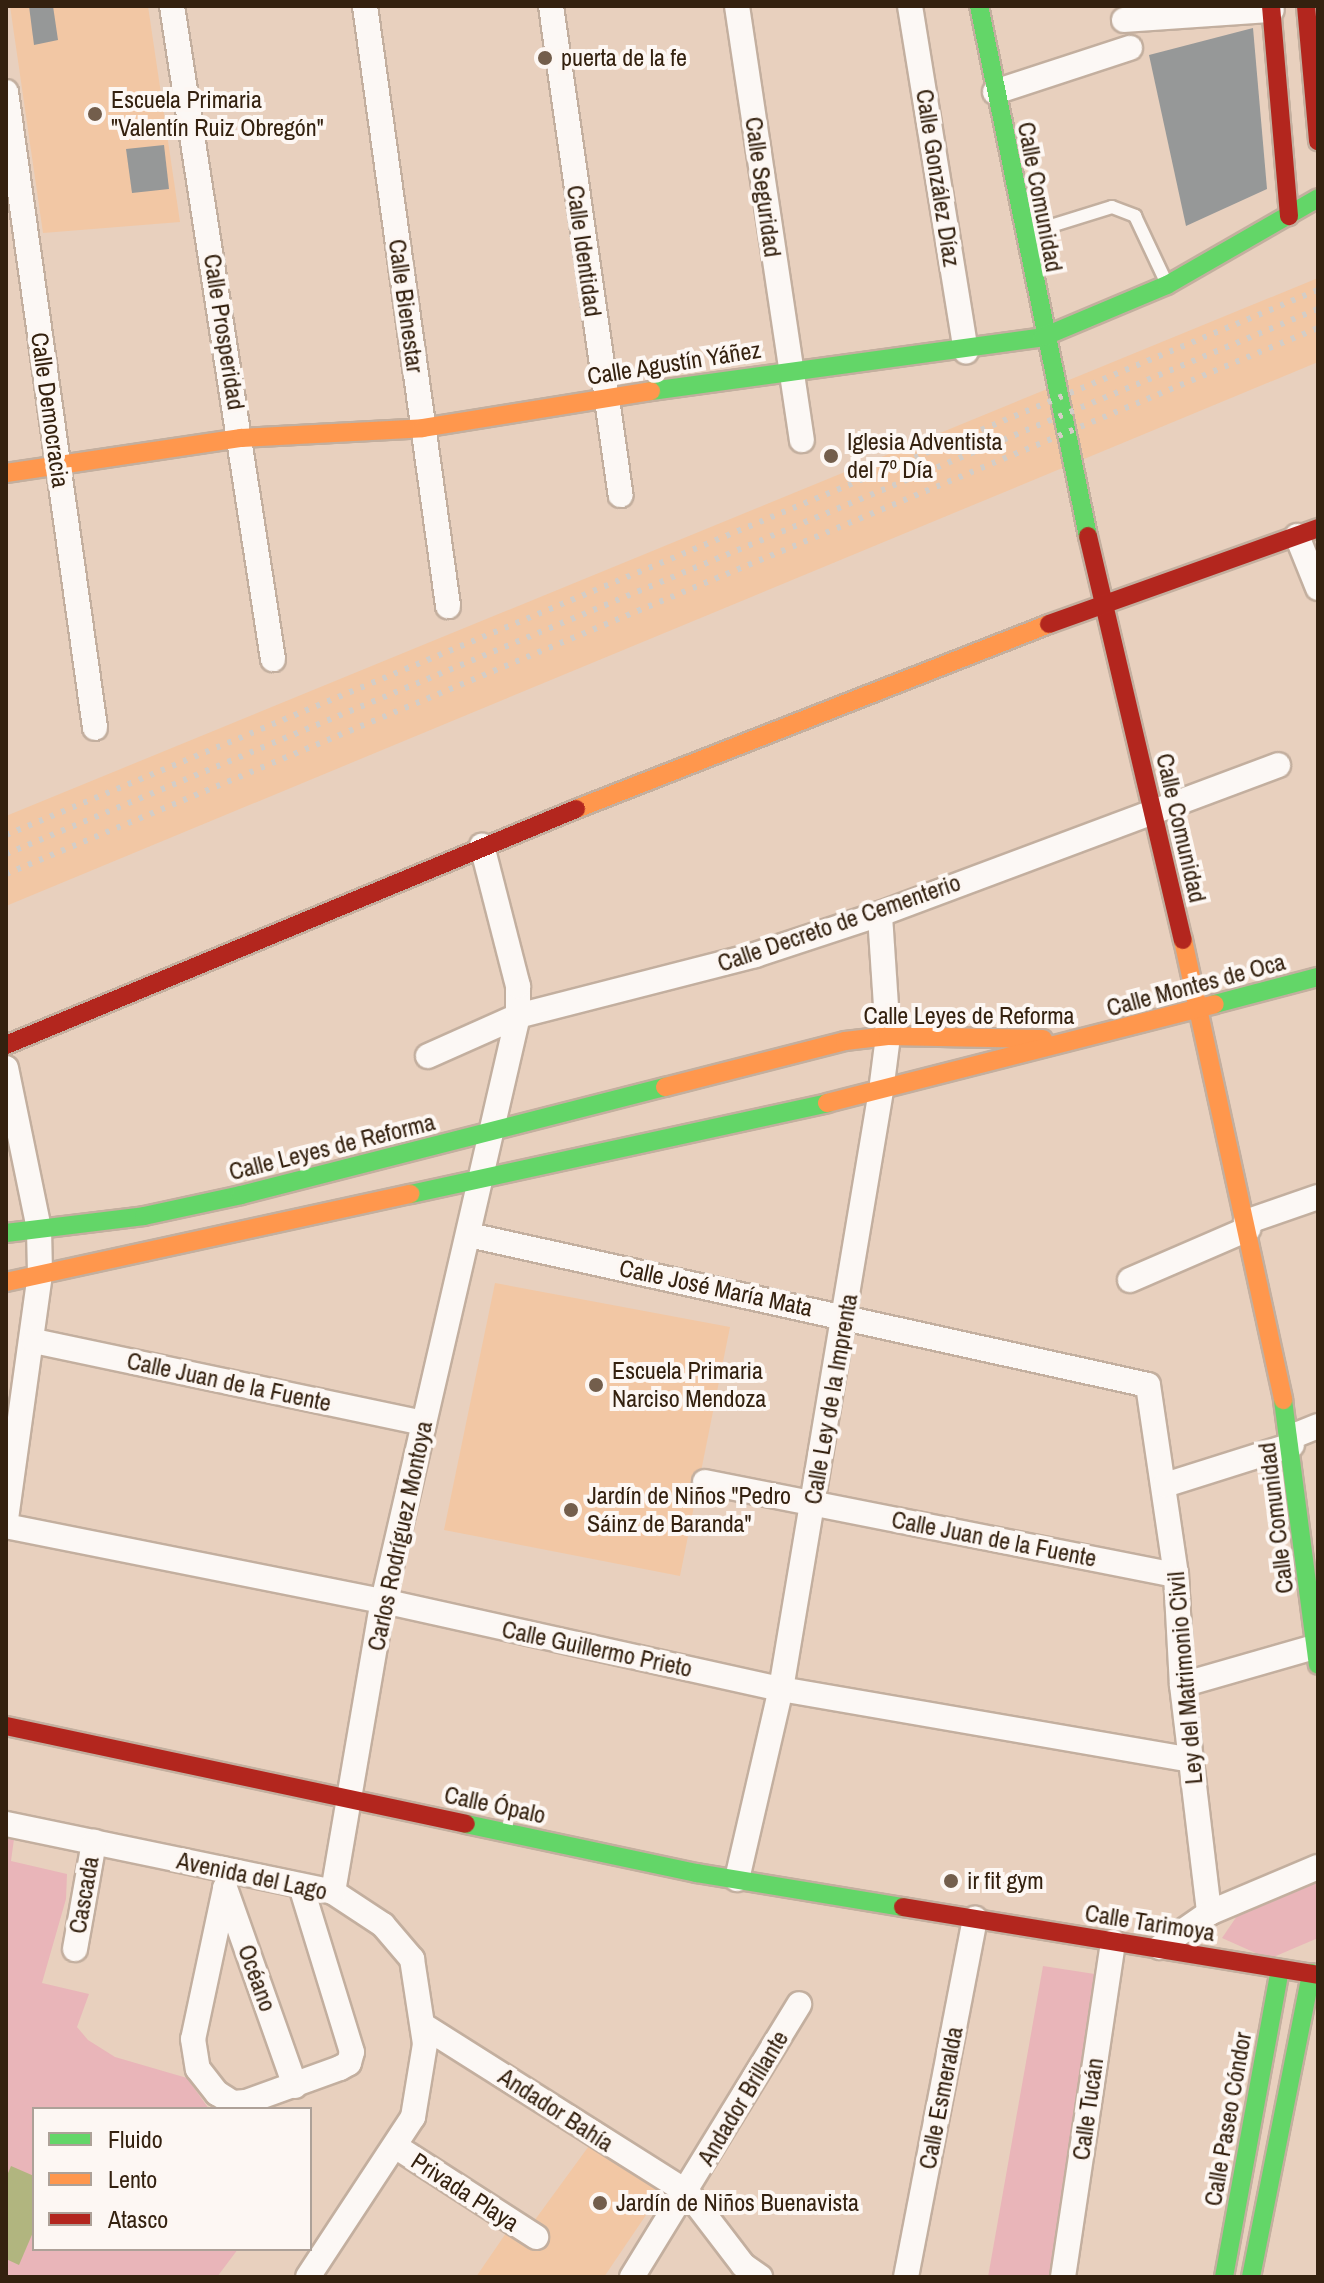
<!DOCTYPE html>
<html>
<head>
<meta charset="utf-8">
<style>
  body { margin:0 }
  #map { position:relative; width:1324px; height:2283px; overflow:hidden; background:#e8d0be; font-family:"Archivo Narrow",sans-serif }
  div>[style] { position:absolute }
  .built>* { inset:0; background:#f2c7a4 }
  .green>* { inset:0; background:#e9b5b9 }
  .water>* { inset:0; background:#b1b57f }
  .building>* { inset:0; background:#969898 }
  .roads { filter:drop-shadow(2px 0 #c3af9f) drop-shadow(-2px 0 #c3af9f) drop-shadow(0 2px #c3af9f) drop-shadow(0 -2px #c3af9f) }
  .lane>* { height:12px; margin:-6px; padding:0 6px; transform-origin:6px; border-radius:6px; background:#fcf8f5 }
  .street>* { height:24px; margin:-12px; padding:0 12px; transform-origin:12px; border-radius:12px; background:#fcf8f5 }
  .fast>* { height:18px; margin:-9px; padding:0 9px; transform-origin:9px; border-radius:9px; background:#63d668 }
  .slow>* { height:18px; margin:-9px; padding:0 9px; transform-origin:9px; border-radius:9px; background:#ff974d }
  .jam>* { height:18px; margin:-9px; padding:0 9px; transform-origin:9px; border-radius:9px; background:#b3261e }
  .rail>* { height:6px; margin-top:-3px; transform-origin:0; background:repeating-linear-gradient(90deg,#d4cdc6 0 4px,transparent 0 12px) }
  .dots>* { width:22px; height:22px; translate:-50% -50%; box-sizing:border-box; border:4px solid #fdf7f3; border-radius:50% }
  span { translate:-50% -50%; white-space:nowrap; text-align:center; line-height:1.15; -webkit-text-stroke:8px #fdf7f3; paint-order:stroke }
  .poi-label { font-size:24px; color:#34210f }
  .left { translate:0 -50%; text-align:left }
  .street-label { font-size:24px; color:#34210f }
  .frame { position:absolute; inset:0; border:8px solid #34210f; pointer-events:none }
  .legend { position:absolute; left:32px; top:2107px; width:280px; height:144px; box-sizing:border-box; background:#fdf7f3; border:2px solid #ada198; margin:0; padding:10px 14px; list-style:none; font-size:24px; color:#34210f }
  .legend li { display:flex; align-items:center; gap:16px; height:40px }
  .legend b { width:40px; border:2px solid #ada198 }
</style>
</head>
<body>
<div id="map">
  <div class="built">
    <div style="clip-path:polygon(10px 6px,148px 6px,180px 222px,43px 233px)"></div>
    <div style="clip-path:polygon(1318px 278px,1318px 362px,6px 906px,6px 816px)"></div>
    <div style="clip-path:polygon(495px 1283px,730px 1327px,680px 1576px,444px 1530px)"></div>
    <div style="clip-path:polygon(594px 2139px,665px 2187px,604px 2277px,476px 2277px,515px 2220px,529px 2228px)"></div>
  </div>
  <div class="green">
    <div style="clip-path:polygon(6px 1837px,14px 1839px,11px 1861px,67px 1874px,66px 1899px,42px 1983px,89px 1994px,77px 2027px,88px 2040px,115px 2057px,187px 2078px,209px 2109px,34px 2109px,34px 2249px,238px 2249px,217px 2277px,6px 2277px)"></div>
    <div style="clip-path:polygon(1318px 1877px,1318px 1938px,1269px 1959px,1222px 1938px,1237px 1916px)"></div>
    <div style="clip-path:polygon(1043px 1966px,1114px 1977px,1055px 2277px,988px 2277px)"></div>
  </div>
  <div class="water">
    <div style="clip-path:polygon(11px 2166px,34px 2176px,34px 2230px,19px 2265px,6px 2259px,6px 2178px)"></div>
  </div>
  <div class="building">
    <div style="clip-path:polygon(29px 6px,53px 6px,58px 40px,34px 45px)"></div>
    <div style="clip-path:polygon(1253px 28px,1267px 189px,1186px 226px,1149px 55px)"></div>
    <div style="clip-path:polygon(164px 145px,169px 189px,132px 193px,126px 149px)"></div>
  </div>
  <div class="roads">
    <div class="lane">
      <div style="left:1025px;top:234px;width:91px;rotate:-17.2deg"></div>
      <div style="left:1112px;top:207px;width:25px;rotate:21deg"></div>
      <div style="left:1135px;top:216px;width:73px;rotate:64.8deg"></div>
    </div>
    <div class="street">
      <div style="left:172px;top:6px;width:661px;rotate:81.21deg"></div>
      <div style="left:365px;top:6px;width:606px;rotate:82.12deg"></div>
      <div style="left:551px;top:6px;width:494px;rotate:81.9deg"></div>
      <div style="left:737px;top:6px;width:439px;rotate:81.5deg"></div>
      <div style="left:910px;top:6px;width:350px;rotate:80.8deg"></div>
      <div style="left:1124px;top:20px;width:148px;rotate:-3.9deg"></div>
      <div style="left:6px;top:92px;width:642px;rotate:82.03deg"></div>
      <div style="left:995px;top:92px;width:142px;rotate:-18.1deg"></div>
      <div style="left:1297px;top:536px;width:56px;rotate:68deg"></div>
      <div style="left:428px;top:1056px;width:98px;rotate:-24deg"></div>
      <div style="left:518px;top:1016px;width:245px;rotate:-14.4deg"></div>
      <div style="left:755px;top:955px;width:132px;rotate:-18.2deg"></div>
      <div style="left:880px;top:914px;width:425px;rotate:-20.5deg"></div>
      <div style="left:6px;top:1068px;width:164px;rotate:78.4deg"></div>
      <div style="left:39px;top:1229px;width:45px;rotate:88.7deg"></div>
      <div style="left:40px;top:1274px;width:248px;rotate:97.9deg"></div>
      <div style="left:1246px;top:1222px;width:76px;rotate:-19.1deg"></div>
      <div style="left:469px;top:1235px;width:695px;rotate:12.46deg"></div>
      <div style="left:1148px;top:1385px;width:192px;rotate:81.6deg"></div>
      <div style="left:1176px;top:1575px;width:110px;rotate:86.9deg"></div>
      <div style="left:1182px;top:1685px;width:230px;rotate:83.2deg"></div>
      <div style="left:1209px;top:1913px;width:60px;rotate:145.2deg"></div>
      <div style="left:1130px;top:1280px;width:129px;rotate:-23.4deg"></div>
      <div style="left:34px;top:1341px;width:398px;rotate:11.9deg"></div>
      <div style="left:1291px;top:1437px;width:29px;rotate:-22deg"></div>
      <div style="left:705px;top:1482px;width:480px;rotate:11.2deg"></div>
      <div style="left:1165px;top:1485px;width:133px;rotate:-17.5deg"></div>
      <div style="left:6px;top:1526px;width:384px;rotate:11.3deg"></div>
      <div style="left:383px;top:1601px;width:408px;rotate:12.5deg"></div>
      <div style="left:781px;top:1689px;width:416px;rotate:9.8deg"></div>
      <div style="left:1182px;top:1685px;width:141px;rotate:-16deg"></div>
      <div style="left:6px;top:1824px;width:334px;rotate:11.7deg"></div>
      <div style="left:333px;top:1892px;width:60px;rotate:33.4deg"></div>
      <div style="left:383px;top:1925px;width:45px;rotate:49.5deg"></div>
      <div style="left:412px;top:1959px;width:86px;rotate:81.3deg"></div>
      <div style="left:425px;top:2044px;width:74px;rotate:99.3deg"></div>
      <div style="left:413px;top:2117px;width:191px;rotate:123.3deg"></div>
      <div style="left:737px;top:1879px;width:195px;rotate:-77deg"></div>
      <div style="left:781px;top:1689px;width:606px;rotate:-80.51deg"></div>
      <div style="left:881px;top:1091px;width:55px;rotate:-82.7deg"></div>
      <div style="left:888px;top:1036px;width:122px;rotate:-93.8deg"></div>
      <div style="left:225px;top:1888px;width:210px;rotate:70.5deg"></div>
      <div style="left:225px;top:1889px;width:153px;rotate:102deg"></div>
      <div style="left:193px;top:2039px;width:30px;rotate:81deg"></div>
      <div style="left:198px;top:2069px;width:31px;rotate:52deg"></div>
      <div style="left:217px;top:2093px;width:19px;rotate:32deg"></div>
      <div style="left:233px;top:2103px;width:13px;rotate:-4deg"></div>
      <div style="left:246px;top:2102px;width:100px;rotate:-19.9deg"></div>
      <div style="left:340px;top:2068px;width:10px;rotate:-29deg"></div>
      <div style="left:349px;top:2063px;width:11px;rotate:-75deg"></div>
      <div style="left:352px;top:2052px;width:174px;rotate:-107.1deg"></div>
      <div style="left:333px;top:1892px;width:295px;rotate:-80.3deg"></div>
      <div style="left:383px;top:1601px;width:600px;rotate:-77.01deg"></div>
      <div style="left:518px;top:1016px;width:30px;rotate:-90deg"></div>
      <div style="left:518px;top:986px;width:145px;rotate:-104.4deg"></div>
      <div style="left:1209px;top:1913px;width:118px;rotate:-22.9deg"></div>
      <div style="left:75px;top:1949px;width:109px;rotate:-79.9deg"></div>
      <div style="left:424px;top:2026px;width:312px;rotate:32.3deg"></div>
      <div style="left:688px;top:2193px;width:91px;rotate:52.6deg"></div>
      <div style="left:743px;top:2265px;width:21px;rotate:35deg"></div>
      <div style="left:395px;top:2146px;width:168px;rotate:32.8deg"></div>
      <div style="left:632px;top:2277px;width:320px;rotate:-58.5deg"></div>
      <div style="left:906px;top:2277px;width:365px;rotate:-79.1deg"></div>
      <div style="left:1063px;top:2277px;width:339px;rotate:-81.5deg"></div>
    </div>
    <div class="fast">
      <div style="left:979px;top:6px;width:541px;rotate:78.38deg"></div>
      <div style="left:651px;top:391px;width:396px;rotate:-7.8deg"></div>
      <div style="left:1043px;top:337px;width:134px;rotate:-22.8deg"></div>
      <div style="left:1167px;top:285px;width:174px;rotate:-29.9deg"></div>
      <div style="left:1215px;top:1004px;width:106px;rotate:-14.7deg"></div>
      <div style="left:411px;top:1194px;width:426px;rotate:-12.3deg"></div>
      <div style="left:6px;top:1233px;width:139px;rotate:-7deg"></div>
      <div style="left:144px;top:1216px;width:99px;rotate:-12.2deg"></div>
      <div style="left:241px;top:1195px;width:438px;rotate:-14.3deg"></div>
      <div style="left:1283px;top:1400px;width:267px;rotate:82.5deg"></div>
      <div style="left:466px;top:1824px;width:236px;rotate:12deg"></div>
      <div style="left:697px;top:1873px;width:209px;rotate:9.4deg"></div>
      <div style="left:1224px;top:2277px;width:313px;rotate:-79.7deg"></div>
      <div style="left:1251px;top:2277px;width:310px;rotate:-78.8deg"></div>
    </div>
    <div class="slow">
      <div style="left:6px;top:473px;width:238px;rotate:-8.5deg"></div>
      <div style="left:241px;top:438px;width:182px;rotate:-3.1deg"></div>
      <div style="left:423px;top:428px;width:231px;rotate:-9.2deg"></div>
      <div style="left:576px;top:809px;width:508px;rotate:-21.36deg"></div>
      <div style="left:1183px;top:940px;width:471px;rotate:77.7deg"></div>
      <div style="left:665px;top:1087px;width:186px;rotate:-14.3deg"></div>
      <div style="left:845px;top:1041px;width:43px;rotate:-6.6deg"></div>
      <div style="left:888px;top:1036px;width:155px;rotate:1.1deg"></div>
      <div style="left:827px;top:1103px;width:400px;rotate:-14.3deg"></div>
      <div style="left:6px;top:1282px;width:414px;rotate:-12.3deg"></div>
    </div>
    <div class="jam">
      <div style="left:1271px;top:6px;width:211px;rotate:85.1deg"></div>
      <div style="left:1306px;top:6px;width:136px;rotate:84.9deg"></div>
      <div style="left:1088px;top:536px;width:415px;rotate:76.8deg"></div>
      <div style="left:1049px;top:624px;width:286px;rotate:-19.6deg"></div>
      <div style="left:6px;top:1045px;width:617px;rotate:-22.49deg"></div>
      <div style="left:6px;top:1726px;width:470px;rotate:12deg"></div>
      <div style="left:903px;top:1907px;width:421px;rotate:9.3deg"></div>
    </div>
  </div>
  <div class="rail">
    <div style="left:6px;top:835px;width:1421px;rotate:-22.56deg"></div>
    <div style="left:6px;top:854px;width:1421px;rotate:-22.56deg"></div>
    <div style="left:6px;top:874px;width:1421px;rotate:-22.6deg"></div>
  </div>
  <div class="dots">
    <div style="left:545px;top:58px;background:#735e4c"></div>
    <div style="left:95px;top:114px;background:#735e4c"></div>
    <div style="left:831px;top:456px;background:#735e4c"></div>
    <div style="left:596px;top:1385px;background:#735e4c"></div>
    <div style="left:571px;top:1510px;background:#735e4c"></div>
    <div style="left:951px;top:1881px;background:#735e4c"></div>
    <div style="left:600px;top:2203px;background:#735e4c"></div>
  </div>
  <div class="poi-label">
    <span class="left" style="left:561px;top:58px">puerta de la fe</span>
    <span class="left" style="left:111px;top:114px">Escuela Primaria<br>"Valentín Ruiz Obregón"</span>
    <span class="left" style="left:847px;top:456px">Iglesia Adventista<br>del 7º Día</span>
    <span class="left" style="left:612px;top:1385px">Escuela Primaria<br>Narciso Mendoza</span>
    <span class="left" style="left:587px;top:1510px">Jardín de Niños "Pedro<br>Sáinz de Baranda"</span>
    <span class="left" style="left:967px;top:1881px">ir fit gym</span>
    <span class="left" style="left:616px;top:2203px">Jardín de Niños Buenavista</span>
  </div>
  <div class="street-label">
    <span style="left:938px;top:178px;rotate:81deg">Calle González Díaz</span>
    <span style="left:763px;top:187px;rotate:82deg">Calle Seguridad</span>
    <span style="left:1040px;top:197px;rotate:79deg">Calle Comunidad</span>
    <span style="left:584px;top:251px;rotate:82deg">Calle Identidad</span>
    <span style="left:406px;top:306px;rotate:82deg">Calle Bienestar</span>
    <span style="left:224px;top:332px;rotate:81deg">Calle Prosperidad</span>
    <span style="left:674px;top:363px;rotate:-9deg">Calle Agustín Yáñez</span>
    <span style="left:50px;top:410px;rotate:82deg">Calle Democracia</span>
    <span style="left:1181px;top:828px;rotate:77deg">Calle Comunidad</span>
    <span style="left:839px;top:923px;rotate:-19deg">Calle Decreto de Cementerio</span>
    <span style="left:1196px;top:985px;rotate:-15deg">Calle Montes de Oca</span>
    <span style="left:969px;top:1016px">Calle Leyes de Reforma</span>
    <span style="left:332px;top:1147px;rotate:-14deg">Calle Leyes de Reforma</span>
    <span style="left:716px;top:1288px;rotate:12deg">Calle José María Mata</span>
    <span style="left:229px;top:1382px;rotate:12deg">Calle Juan de la Fuente</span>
    <span style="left:831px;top:1399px;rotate:-80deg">Calle Ley de la Imprenta</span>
    <span style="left:1276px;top:1518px;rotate:-97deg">Calle Comunidad</span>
    <span style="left:400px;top:1536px;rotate:-78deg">Carlos Rodríguez Montoya</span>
    <span style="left:994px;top:1539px;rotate:11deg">Calle Juan de la Fuente</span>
    <span style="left:597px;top:1649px;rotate:12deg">Calle Guillermo Prieto</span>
    <span style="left:1185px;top:1678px;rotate:-95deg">Ley del Matrimonio Civil</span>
    <span style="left:495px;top:1805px;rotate:12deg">Calle Ópalo</span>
    <span style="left:252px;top:1876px;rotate:12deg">Avenida del Lago</span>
    <span style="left:84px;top:1895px;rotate:-80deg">Cascada</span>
    <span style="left:1150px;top:1923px;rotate:9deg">Calle Tarimoya</span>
    <span style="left:257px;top:1978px;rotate:70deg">Océano</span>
    <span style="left:743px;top:2098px;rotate:-59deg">Andador Brillante</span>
    <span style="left:941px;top:2098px;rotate:-79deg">Calle Esmeralda</span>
    <span style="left:1088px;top:2109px;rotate:-82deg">Calle Tucán</span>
    <span style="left:556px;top:2110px;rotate:33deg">Andador Bahía</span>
    <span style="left:1228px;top:2119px;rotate:-80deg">Calle Paseo Cóndor</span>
    <span style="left:465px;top:2192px;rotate:33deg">Privada Playa</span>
  </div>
  <div class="frame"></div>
  <ul class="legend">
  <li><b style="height:10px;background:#63d668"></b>Fluido</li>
  <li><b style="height:10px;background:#ff974d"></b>Lento</li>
  <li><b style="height:10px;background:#b3261e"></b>Atasco</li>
  </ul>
</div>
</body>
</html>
